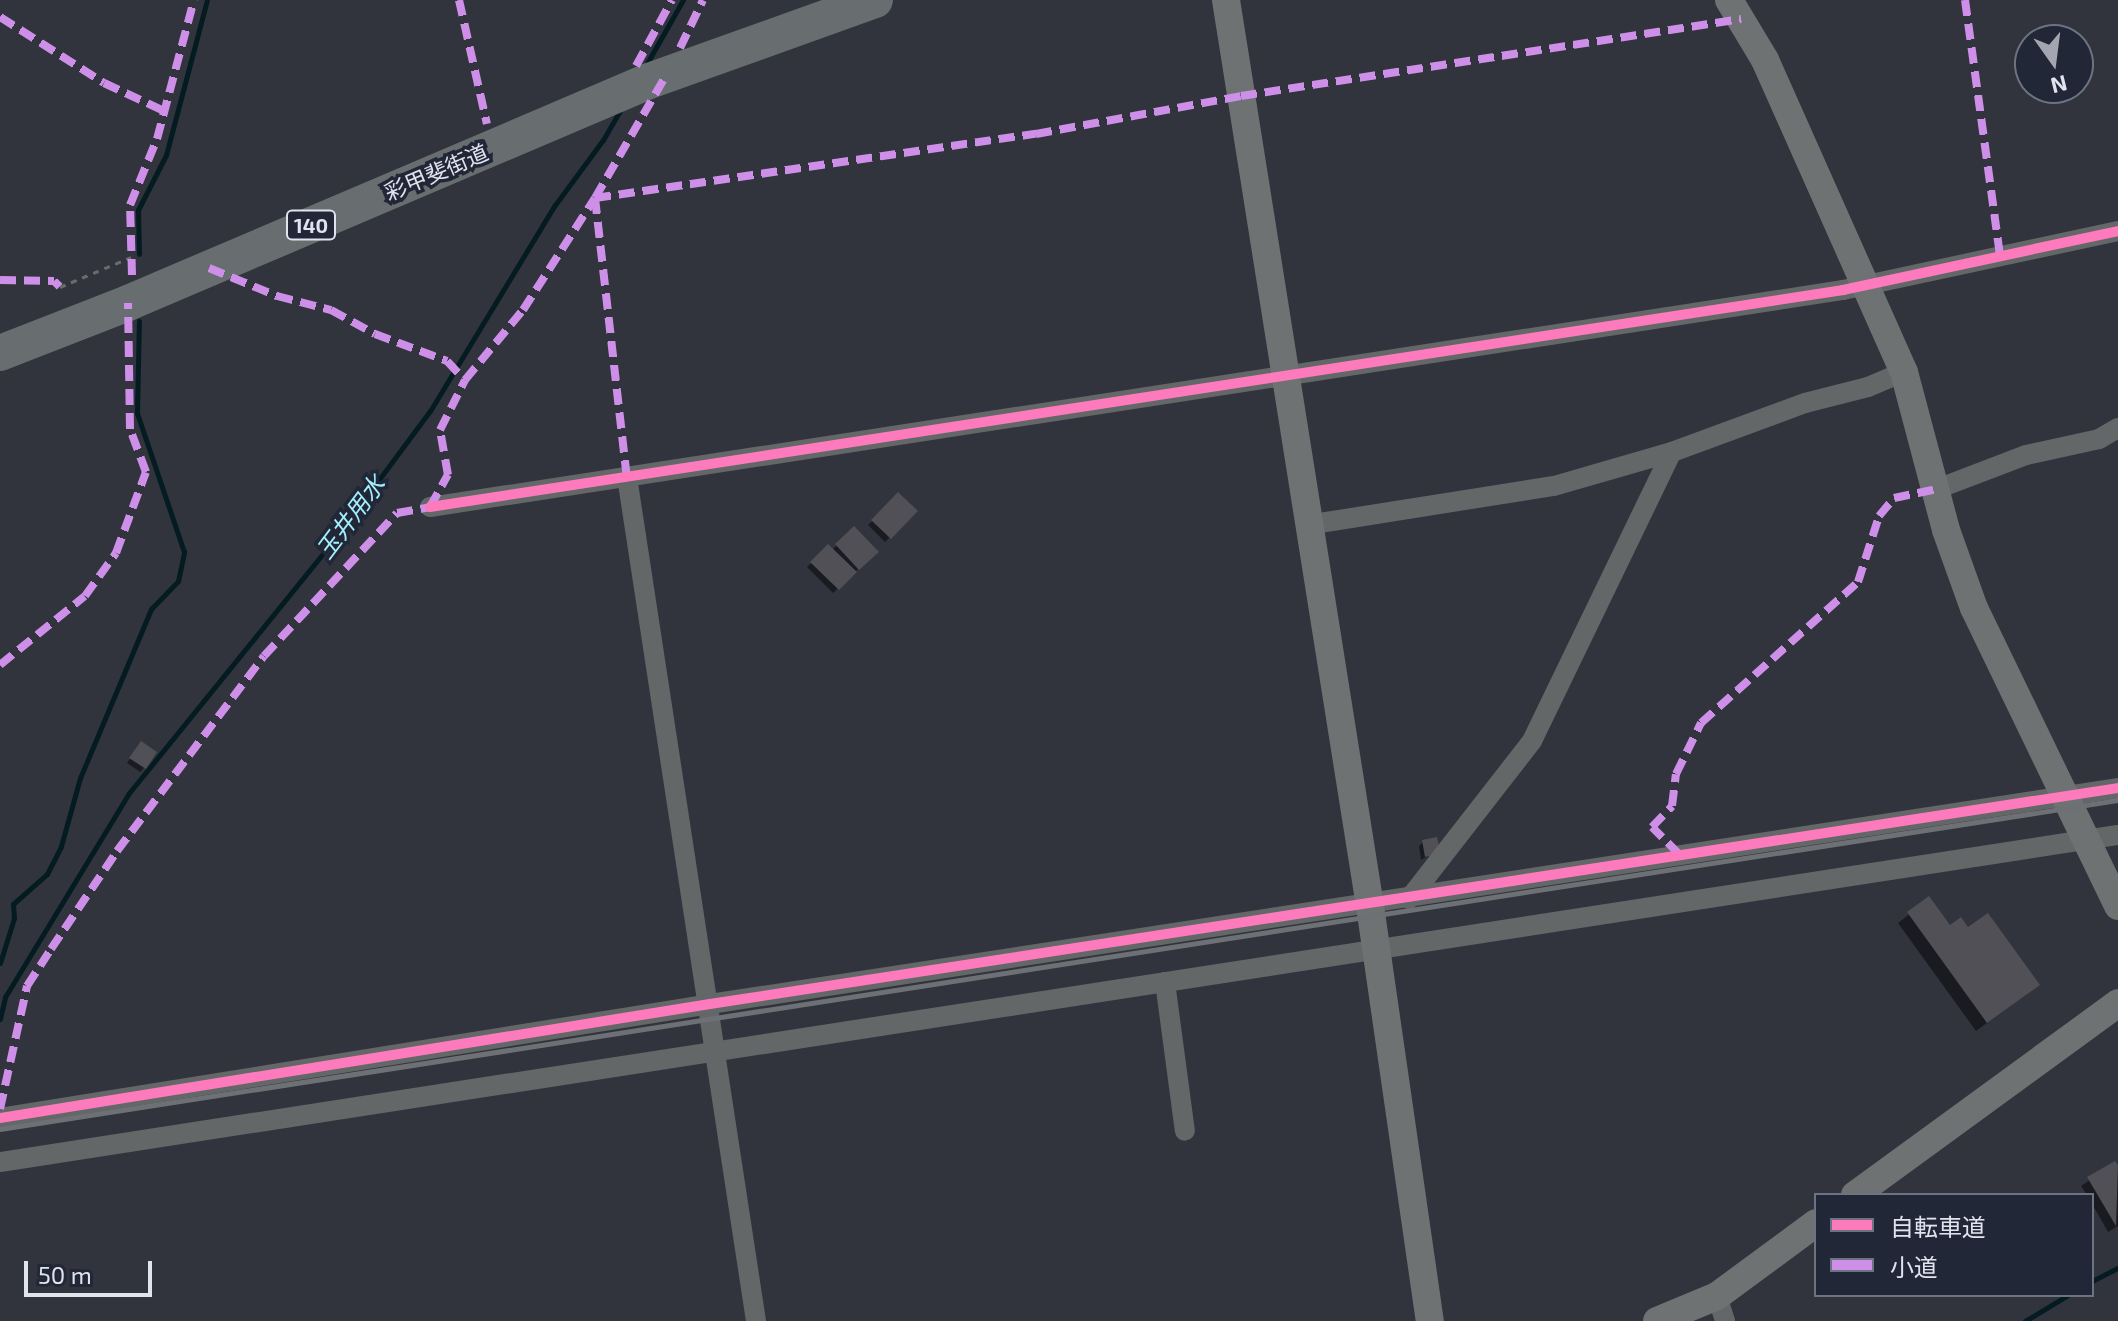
<!DOCTYPE html>
<html>
<head>
<meta charset="utf-8">
<style>
  body { margin:0 }
  #map { position:relative; width:2118px; height:1321px; overflow:hidden; background:#31343d; font-family:"Exo 2","Noto Sans JP",sans-serif }
  div>[style] { position:absolute }
  .shadow>* { inset:0; background:#0007 }
  .stream>* { height:5px; margin:-2.5px; padding:0 2.5px; transform-origin:2.5px; border-radius:2.5px; background:#041b22 }
  .building>* { inset:0; background:#515056 }
  .path>* { height:3px; margin-top:-1.5px; transform-origin:0; background:repeating-linear-gradient(90deg,#686b6e 0 6px,transparent 0 12px) }
  .street>* { height:20px; margin:-10px; padding:0 10px; transform-origin:10px; border-radius:10px; background:#636768 }
  .secondary>* { height:28px; margin:-14px; padding:0 14px; transform-origin:14px; border-radius:14px; background:#6e7273 }
  .highway>* { height:36px; margin:-18px; padding:0 18px; transform-origin:18px; border-radius:18px; background:#686e70 }
  .rail>* { height:5px; margin:-2.5px; padding:0 2.5px; transform-origin:2.5px; border-radius:2.5px; background:#6d7074 }
  .quiet>* { height:8px; margin-top:-4px; transform-origin:0; background:repeating-linear-gradient(90deg,#ce8fe9 0 16px,transparent 0 24px) }
  .cycleway>* { height:10px; margin:-5px; padding:0 5px; transform-origin:5px; border-radius:5px; background:#fd7abc }
  span { translate:-50% -50%; white-space:nowrap; text-align:center; line-height:1.15; -webkit-text-stroke:7px #222737; paint-order:stroke }
  .shield-label span { padding:2px 6px; background:#222737; border:2px solid; border-radius:6px; -webkit-text-stroke-width:0 }
  .shield-label { font-size:20px; color:#e0e4ef; font-weight:700 }
  .street-label { font-size:22px; color:#e0e4ef }
  .water-label { font-size:24px; color:#a4effd; font-style:italic }
  .legend { position:absolute; left:1814px; top:1193px; width:280px; height:104px; box-sizing:border-box; background:#222737; border:2px solid #6e7381; margin:0; padding:10px 14px; list-style:none; font-size:24px; color:#e0e4ef }
  .legend li { display:flex; align-items:center; gap:16px; height:40px }
  .legend b { width:40px; border:2px solid #6e7381 }
  .north { position:absolute; left:2014px; top:24px; width:80px; height:80px; box-sizing:border-box; background:#222737; border:2px solid #6e7381; border-radius:50%; rotate:166deg; font-size:22px; font-weight:700; line-height:32px; text-align:center; color:#e0e4ef }
  .north::after { content:''; display:block; margin:auto; width:28px; height:36px; background:#a3a6b1; clip-path:polygon(50% 0,100% 100%,50% 72%,0 100%) }
  .scale { position:absolute; left:24px; top:1261px; width:128px; height:36px; box-sizing:border-box; border:4px solid #e0e4ef; border-top:0; padding-left:10px; font-size:24px; line-height:28px; white-space:nowrap; color:#e0e4ef; -webkit-text-stroke:6px #222737; paint-order:stroke }
</style>
</head>
<body>
<div id="map">
  <div class="shadow">
    <div style="clip-path:polygon(898px 495px,915px 511px,885px 542px,868px 525px)"></div>
    <div style="clip-path:polygon(854px 529px,876px 552px,833px 593px,807px 567px,828px 546px,832px 550px)"></div>
    <div style="clip-path:polygon(137px 748px,144px 768px,140px 772px,127px 763px)"></div>
    <div style="clip-path:polygon(1423px 842px,1431px 854px,1421px 860px,1419px 846px)"></div>
    <div style="clip-path:polygon(1929px 899px,1949px 928px,2027px 994px,1976px 1031px,1898px 923px)"></div>
    <div style="clip-path:polygon(2115px 1163px,2118px 1169px,2118px 1226px,2108px 1232px,2092px 1204px,2092px 1195px,2087px 1195px,2081px 1186px)"></div>
  </div>
  <div class="stream">
    <div style="left:646px;top:65px;width:75px;rotate:-60.4deg"></div>
    <div style="left:139px;top:254px;width:44px;rotate:-91.3deg"></div>
    <div style="left:138px;top:210px;width:62px;rotate:-63deg"></div>
    <div style="left:166px;top:155px;width:160px;rotate:-75.2deg"></div>
    <div style="left:0;top:963px;width:47px;rotate:-72.7deg"></div>
    <div style="left:14px;top:918px;width:14px;rotate:-94deg"></div>
    <div style="left:13px;top:904px;width:45px;rotate:-41.4deg"></div>
    <div style="left:47px;top:874px;width:31px;rotate:-63deg"></div>
    <div style="left:61px;top:846px;width:71px;rotate:-74.4deg"></div>
    <div style="left:80px;top:778px;width:183px;rotate:-67.2deg"></div>
    <div style="left:151px;top:609px;width:39px;rotate:-46deg"></div>
    <div style="left:178px;top:581px;width:30px;rotate:-78deg"></div>
    <div style="left:184px;top:552px;width:147px;rotate:-108.7deg"></div>
    <div style="left:137px;top:413px;width:92px;rotate:-88.8deg"></div>
    <div style="left:0;top:1019px;width:23px;rotate:-77deg"></div>
    <div style="left:5px;top:997px;width:239px;rotate:-58.7deg"></div>
    <div style="left:129px;top:793px;width:331px;rotate:-51deg"></div>
    <div style="left:337px;top:536px;width:156px;rotate:-53.4deg"></div>
    <div style="left:430px;top:411px;width:241px;rotate:-58.8deg"></div>
    <div style="left:555px;top:205px;width:81px;rotate:-53.6deg"></div>
    <div style="left:603px;top:140px;width:36px;rotate:-60deg"></div>
    <div style="left:2092px;top:1281px;width:29px;rotate:-27deg"></div>
    <div style="left:2025px;top:1321px;width:50px;rotate:-31.2deg"></div>
  </div>
  <div class="building">
    <div style="clip-path:polygon(898px 492px,918px 511px,891px 539px,871px 520px)"></div>
    <div style="clip-path:polygon(854px 526px,879px 552px,859px 570px,835px 544px)"></div>
    <div style="clip-path:polygon(828px 544px,857px 572px,839px 590px,810px 562px)"></div>
    <div style="clip-path:polygon(141px 741px,157px 752px,146px 769px,129px 758px)"></div>
    <div style="clip-path:polygon(1437px 837px,1439px 846px,1433px 855px,1425px 857px,1422px 840px)"></div>
    <div style="clip-path:polygon(1929px 896px,1950px 925px,1961px 917px,1968px 927px,1988px 913px,2040px 985px,1987px 1023px,1907px 912px)"></div>
    <div style="clip-path:polygon(2115px 1161px,2118px 1165px,2116px 1226px,2087px 1177px)"></div>
  </div>
  <div class="path">
    <div style="left:60px;top:287px;width:77px;rotate:-22.9deg"></div>
  </div>
  <div class="street">
    <div style="left:627px;top:477px;width:854px;rotate:81.31deg"></div>
    <div style="left:1937px;top:489px;width:95px;rotate:-20.9deg"></div>
    <div style="left:2026px;top:455px;width:75px;rotate:-12.4deg"></div>
    <div style="left:2099px;top:439px;width:22px;rotate:-30deg"></div>
    <div style="left:430px;top:507px;width:1430px;rotate:-8.73deg"></div>
    <div style="left:1843px;top:290px;width:281px;rotate:-12.1deg"></div>
    <div style="left:1307px;top:525px;width:250px;rotate:-9deg"></div>
    <div style="left:1554px;top:486px;width:123px;rotate:-16.1deg"></div>
    <div style="left:1672px;top:452px;width:142px;rotate:-20.2deg"></div>
    <div style="left:1805px;top:403px;width:65px;rotate:-14.3deg"></div>
    <div style="left:1868px;top:387px;width:39px;rotate:-23deg"></div>
    <div style="left:1409px;top:899px;width:200px;rotate:-52.1deg"></div>
    <div style="left:1532px;top:741px;width:321px;rotate:-64.2deg"></div>
    <div style="left:1165px;top:982px;width:150px;rotate:82.4deg"></div>
    <div style="left:0;top:1118px;width:719px;rotate:-9.12deg"></div>
    <div style="left:710px;top:1004px;width:1424px;rotate:-8.72deg"></div>
    <div style="left:0;top:1162px;width:2143px;rotate:-8.78deg"></div>
    <div style="left:1717px;top:1296px;width:26px;rotate:72deg"></div>
  </div>
  <div class="secondary">
    <div style="left:1226px;top:0;width:917px;rotate:80.97deg"></div>
    <div style="left:1370px;top:906px;width:419px;rotate:81.8deg"></div>
    <div style="left:1729px;top:0;width:70px;rotate:59deg"></div>
    <div style="left:1765px;top:60px;width:342px;rotate:66deg"></div>
    <div style="left:1904px;top:372px;width:163px;rotate:75.1deg"></div>
    <div style="left:1946px;top:530px;width:83px;rotate:70.3deg"></div>
    <div style="left:1974px;top:608px;width:331px;rotate:64.2deg"></div>
    <div style="left:1855px;top:1195px;width:326px;rotate:-36.1deg"></div>
    <div style="left:1657px;top:1321px;width:65px;rotate:-22.6deg"></div>
    <div style="left:1717px;top:1296px;width:123px;rotate:-36.4deg"></div>
  </div>
  <div class="highway">
    <div style="left:0;top:353px;width:137px;rotate:-21.3deg"></div>
    <div style="left:128px;top:303px;width:566px;rotate:-23.08deg"></div>
    <div style="left:649px;top:81px;width:240px;rotate:-19.7deg"></div>
  </div>
  <div class="rail">
    <div style="left:0;top:1129px;width:2143px;rotate:-8.83deg"></div>
  </div>
  <div class="quiet">
    <div style="left:459px;top:0;width:127px;rotate:77.3deg"></div>
    <div style="left:1965px;top:0;width:259px;rotate:82.2deg"></div>
    <div style="left:0;top:17px;width:123px;rotate:32.4deg"></div>
    <div style="left:104px;top:83px;width:66px;rotate:25deg"></div>
    <div style="left:680px;top:48px;width:53px;rotate:-64.4deg"></div>
    <div style="left:636px;top:66px;width:75px;rotate:-61.4deg"></div>
    <div style="left:595px;top:198px;width:446px;rotate:-8.3deg"></div>
    <div style="left:1036px;top:134px;width:208px;rotate:-10.5deg"></div>
    <div style="left:1241px;top:96px;width:506px;rotate:-8.75deg"></div>
    <div style="left:595px;top:198px;width:281px;rotate:83.5deg"></div>
    <div style="left:209px;top:268px;width:74px;rotate:22.4deg"></div>
    <div style="left:277px;top:296px;width:56px;rotate:14.5deg"></div>
    <div style="left:331px;top:310px;width:50px;rotate:28.6deg"></div>
    <div style="left:375px;top:334px;width:77px;rotate:20.6deg"></div>
    <div style="left:447px;top:361px;width:26px;rotate:47deg"></div>
    <div style="left:132px;top:275px;width:70px;rotate:-91.6deg"></div>
    <div style="left:130px;top:205px;width:71px;rotate:-67.8deg"></div>
    <div style="left:157px;top:139px;width:144px;rotate:-75.1deg"></div>
    <div style="left:0;top:280px;width:54px;rotate:1.1deg"></div>
    <div style="left:54px;top:281px;width:8px;rotate:45deg"></div>
    <div style="left:0;top:665px;width:109px;rotate:-39.1deg"></div>
    <div style="left:85px;top:596px;width:53px;rotate:-54.2deg"></div>
    <div style="left:116px;top:553px;width:86px;rotate:-69.7deg"></div>
    <div style="left:146px;top:472px;width:46px;rotate:-110.4deg"></div>
    <div style="left:130px;top:429px;width:126px;rotate:-90.9deg"></div>
    <div style="left:1679px;top:854px;width:38px;rotate:-135deg"></div>
    <div style="left:1652px;top:827px;width:29px;rotate:-46deg"></div>
    <div style="left:1672px;top:806px;width:32px;rotate:-83deg"></div>
    <div style="left:1676px;top:774px;width:57px;rotate:-63.9deg"></div>
    <div style="left:1701px;top:723px;width:211px;rotate:-41.9deg"></div>
    <div style="left:1858px;top:582px;width:69px;rotate:-72.3deg"></div>
    <div style="left:1879px;top:516px;width:23px;rotate:-50deg"></div>
    <div style="left:1894px;top:498px;width:44px;rotate:-11.8deg"></div>
    <div style="left:0;top:1109px;width:126px;rotate:-77.6deg"></div>
    <div style="left:27px;top:986px;width:44px;rotate:-57deg"></div>
    <div style="left:51px;top:949px;width:118px;rotate:-56deg"></div>
    <div style="left:117px;top:851px;width:244px;rotate:-53deg"></div>
    <div style="left:264px;top:656px;width:195px;rotate:-47.1deg"></div>
    <div style="left:397px;top:513px;width:34px;rotate:-10deg"></div>
    <div style="left:430px;top:507px;width:37px;rotate:-61deg"></div>
    <div style="left:448px;top:475px;width:46px;rotate:-100.1deg"></div>
    <div style="left:440px;top:430px;width:56px;rotate:-63.4deg"></div>
    <div style="left:465px;top:380px;width:91px;rotate:-50.4deg"></div>
    <div style="left:523px;top:310px;width:133px;rotate:-57.3deg"></div>
    <div style="left:595px;top:198px;width:143px;rotate:-59.9deg"></div>
  </div>
  <div class="cycleway">
    <div style="left:430px;top:507px;width:1430px;rotate:-8.73deg"></div>
    <div style="left:1843px;top:290px;width:281px;rotate:-12.1deg"></div>
    <div style="left:0;top:1118px;width:719px;rotate:-9.12deg"></div>
    <div style="left:710px;top:1004px;width:1424px;rotate:-8.72deg"></div>
  </div>
  <div class="shield-label">
    <span style="left:311px;top:225px">140</span>
  </div>
  <div class="street-label">
    <span style="left:436px;top:172px;rotate:-23deg">彩甲斐街道</span>
  </div>
  <div class="water-label">
    <span style="left:350px;top:517px;rotate:-53deg">玉井用水</span>
  </div>
  <ul class="legend">
  <li><b style="height:10px;background:#fd7abc"></b>自転車道</li>
  <li><b style="height:10px;background:#ce8fe9"></b>小道</li>
  </ul>
  <div class="north">N</div>
  <div class="scale">50 m</div>
</div>
</body>
</html>
